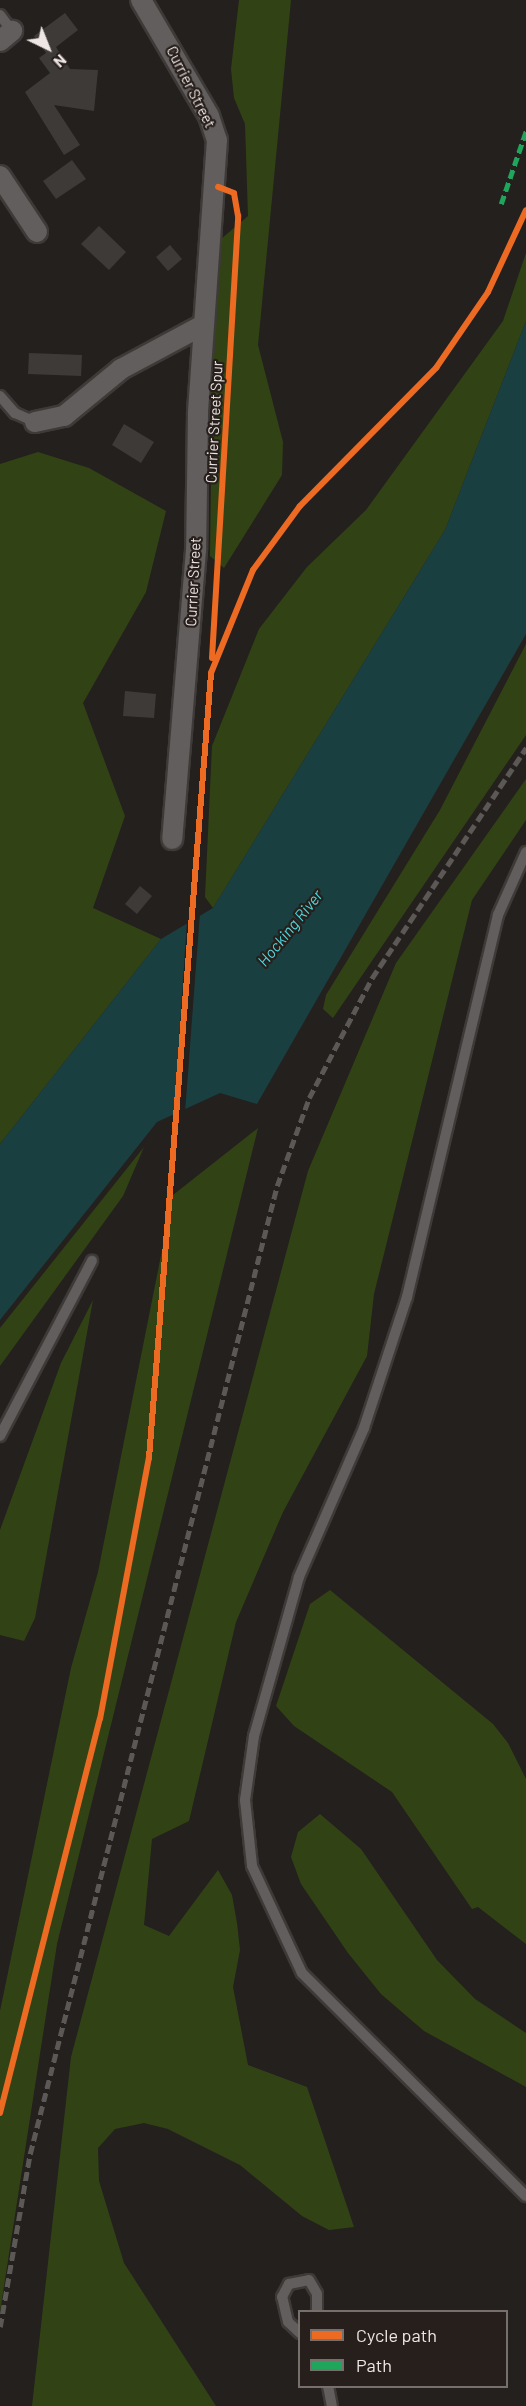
<!DOCTYPE html>
<html>
<head>
<meta charset="utf-8">
<style>
  body { margin:0 }
  #map { position:relative; width:526px; height:2406px; overflow:hidden; background:#24201e; font-family:Barlow,sans-serif }
  div>[style] { position:absolute }
  .green>* { inset:0; background:#314315 }
  .water>* { inset:0; background:#1a3f41 }
  .pier>* { inset:0; background:#24201e }
  .building>* { inset:0; background:#3d3a38 }
  .roads { filter:drop-shadow(2px 0 #3e3a38) drop-shadow(-2px 0 #3e3a38) drop-shadow(0 2px #3e3a38) drop-shadow(0 -2px #3e3a38) }
  .lane>* { height:10px; margin:-5px; padding:0 5px; transform-origin:5px; border-radius:5px; background:#625e5d }
  .street>* { height:20px; margin:-10px; padding:0 10px; transform-origin:10px; border-radius:10px; background:#625e5d }
  .rail>* { height:4.5px; margin-top:-2.25px; transform-origin:0; background:repeating-linear-gradient(90deg,#5b5856 0 9px,transparent 0 13.5px) }
  .quiet>* { height:4.5px; margin-top:-2.25px; transform-origin:0; background:repeating-linear-gradient(90deg,#20a55d 0 9px,transparent 0 13.5px) }
  .cycleway>* { height:6px; margin:-3px; padding:0 3px; transform-origin:3px; border-radius:3px; background:#ed6a23 }
  span { translate:-50% -50%; white-space:nowrap; text-align:center; line-height:1.15; -webkit-text-stroke:4.5px #271f1b; paint-order:stroke }
  .street-label { font-size:15px; color:#ede6e4 }
  .water-label { font-size:16px; color:#4fd7de; font-style:italic }
  .legend { position:absolute; left:298px; top:2310px; width:210px; height:78px; box-sizing:border-box; background:#271f1b; border:2px solid #766f6b; margin:0; padding:8px 10px; list-style:none; font-size:18px; color:#ede6e4 }
  .legend li { display:flex; align-items:center; gap:12px; height:30px }
  .legend b { width:30px; border:2px solid #766f6b }
  .north { position:absolute; left:18px; top:18px; width:60px; height:60px; -webkit-text-stroke:4px #271f1b; paint-order:stroke; rotate:137deg; font-size:16px; font-weight:700; line-height:24px; text-align:center; color:#ede6e4 }
  .north::after { content:''; display:block; margin:auto; width:21px; height:27px; background:#ede6e4; clip-path:polygon(50% 0,100% 100%,50% 72%,0 100%) }
</style>
</head>
<body>
<div id="map">
  <div class="green">
    <div style="clip-path:polygon(239px 0,291px 0,258px 345px,283px 442px,282px 475px,224px 568px,210px 556px,214px 245px,248px 216px,245px 124px,234px 98px,231px 69px)"></div>
    <div style="clip-path:polygon(526px 253px,526px 321px,445px 530px,213px 908px,205px 897px,212px 746px,259px 629px,307px 567px,366px 510px,503px 321px)"></div>
    <div style="clip-path:polygon(38px 452px,89px 468px,166px 511px,146px 592px,83px 703px,125px 816px,93px 908px,161px 939px,0 1144px,0 464px)"></div>
    <div style="clip-path:polygon(526px 644px,526px 735px,333px 1018px,323px 1009px,326px 995px,440px 810px)"></div>
    <div style="clip-path:polygon(526px 779px,526px 820px,472px 900px,374px 1294px,367px 1356px,283px 1512px,236px 1622px,189px 1821px,152px 1839px,144px 1925px,169px 1936px,218px 1870px,232px 1895px,237px 1923px,240px 1950px,233px 1987px,248px 2065px,307px 2087px,354px 2227px,329px 2230px,302px 2216px,240px 2165px,168px 2129px,144px 2123px,115px 2129px,98px 2148px,99px 2181px,124px 2263px,216px 2406px,32px 2406px,71px 2057px,308px 1171px,396px 963px)"></div>
    <div style="clip-path:polygon(258px 1128px,57px 1944px,0 2312px,0 2011px,71px 1668px,98px 1572px,173px 1195px)"></div>
    <div style="clip-path:polygon(144px 1147px,123px 1196px,0 1366px,0 1328px)"></div>
    <div style="clip-path:polygon(93px 1300px,35px 1618px,24px 1641px,0 1635px,0 1530px,61px 1363px)"></div>
    <div style="clip-path:polygon(330px 1590px,493px 1724px,508px 1743px,526px 1779px,526px 1944px,478px 1907px,472px 1909px,392px 1792px,294px 1726px,276px 1706px,310px 1604px)"></div>
    <div style="clip-path:polygon(320px 1814px,361px 1849px,437px 1960px,475px 1999px,526px 2033px,526px 2087px,424px 2031px,381px 1994px,348px 1953px,301px 1884px,291px 1857px,298px 1832px)"></div>
  </div>
  <div class="water">
    <div style="clip-path:polygon(526px 321px,526px 634px,257px 1104px,220px 1093px,157px 1122px,0 1320px,0 1144px,161px 939px,213px 908px,445px 530px)"></div>
  </div>
  <div class="pier">
    <div style="clip-path:polygon(200px 913px,185px 1113px,174px 1118px,187px 920px)"></div>
  </div>
  <div class="building">
    <div style="clip-path:polygon(65px 13px,78px 30px,56px 47px,70px 69px,98px 70px,94px 111px,54px 105px,80px 145px,64px 155px,25px 92px,50px 73px,39px 58px,46px 53px,34px 36px)"></div>
    <div style="clip-path:polygon(72px 160px,86px 179px,56px 199px,43px 181px)"></div>
    <div style="clip-path:polygon(99px 226px,126px 252px,109px 270px,81px 244px)"></div>
    <div style="clip-path:polygon(170px 245px,182px 259px,168px 271px,156px 257px)"></div>
    <div style="clip-path:polygon(29px 353px,82px 355px,81px 376px,28px 374px)"></div>
    <div style="clip-path:polygon(124px 424px,154px 442px,141px 463px,112px 445px)"></div>
    <div style="clip-path:polygon(125px 691px,156px 694px,154px 718px,123px 716px)"></div>
    <div style="clip-path:polygon(140px 886px,152px 896px,137px 914px,125px 904px)"></div>
  </div>
  <div class="roads">
    <div class="lane">
      <div style="left:0;top:15px;width:20px;rotate:53deg"></div>
      <div style="left:0;top:396px;width:23px;rotate:49deg"></div>
      <div style="left:15px;top:413px;width:22px;rotate:24deg"></div>
      <div style="left:526px;top:852px;width:69px;rotate:114deg"></div>
      <div style="left:498px;top:915px;width:393px;rotate:103.4deg"></div>
      <div style="left:407px;top:1297px;width:138px;rotate:108.2deg"></div>
      <div style="left:364px;top:1428px;width:163px;rotate:113.6deg"></div>
      <div style="left:299px;top:1577px;width:165px;rotate:105.8deg"></div>
      <div style="left:254px;top:1736px;width:65px;rotate:98deg"></div>
      <div style="left:245px;top:1800px;width:66px;rotate:83.9deg"></div>
      <div style="left:252px;top:1866px;width:118px;rotate:65deg"></div>
      <div style="left:302px;top:1973px;width:316px;rotate:44.9deg"></div>
      <div style="left:0;top:1436px;width:198px;rotate:-62.3deg"></div>
      <div style="left:300px;top:2333px;width:16px;rotate:-137deg"></div>
      <div style="left:288px;top:2322px;width:26px;rotate:-103deg"></div>
      <div style="left:282px;top:2297px;width:15px;rotate:-62deg"></div>
      <div style="left:289px;top:2284px;width:20px;rotate:-11deg"></div>
      <div style="left:309px;top:2280px;width:16px;rotate:60deg"></div>
      <div style="left:317px;top:2294px;width:18px;rotate:90deg"></div>
      <div style="left:328px;top:2386px;width:20px;rotate:79deg"></div>
    </div>
    <div class="street">
      <div style="left:141px;top:0;width:134px;rotate:59.6deg"></div>
      <div style="left:209px;top:116px;width:25px;rotate:72deg"></div>
      <div style="left:217px;top:140px;width:275px;rotate:94deg"></div>
      <div style="left:198px;top:414px;width:136px;rotate:90.8deg"></div>
      <div style="left:196px;top:550px;width:290px;rotate:94.7deg"></div>
      <div style="left:0;top:41px;width:16px;rotate:-40deg"></div>
      <div style="left:0;top:176px;width:67px;rotate:56.5deg"></div>
      <div style="left:35px;top:422px;width:30px;rotate:-12deg"></div>
      <div style="left:64px;top:416px;width:74px;rotate:-39.5deg"></div>
      <div style="left:121px;top:369px;width:93px;rotate:-28.2deg"></div>
    </div>
  </div>
  <div class="rail">
    <div style="left:0;top:2327px;width:176px;rotate:-80.2deg"></div>
    <div style="left:30px;top:2154px;width:999px;rotate:-75.69deg"></div>
    <div style="left:277px;top:1186px;width:94px;rotate:-70deg"></div>
    <div style="left:309px;top:1098px;width:136px;rotate:-62.3deg"></div>
    <div style="left:372px;top:978px;width:277px;rotate:-56.2deg"></div>
  </div>
  <div class="quiet">
    <div style="left:501px;top:204px;width:77px;rotate:-71.1deg"></div>
  </div>
  <div class="cycleway">
    <div style="left:212px;top:658px;width:443px;rotate:-86.6deg"></div>
    <div style="left:238px;top:216px;width:23px;rotate:-100deg"></div>
    <div style="left:234px;top:193px;width:17px;rotate:-159deg"></div>
    <div style="left:0;top:2113px;width:406px;rotate:-75.8deg"></div>
    <div style="left:100px;top:1719px;width:266px;rotate:-79.4deg"></div>
    <div style="left:149px;top:1458px;width:787px;rotate:-85.48deg"></div>
    <div style="left:211px;top:673px;width:111px;rotate:-67.8deg"></div>
    <div style="left:253px;top:570px;width:79px;rotate:-53.7deg"></div>
    <div style="left:300px;top:506px;width:194px;rotate:-45.4deg"></div>
    <div style="left:436px;top:368px;width:92px;rotate:-55.6deg"></div>
    <div style="left:488px;top:292px;width:90px;rotate:-65.1deg"></div>
  </div>
  <div class="street-label">
    <span style="left:191px;top:87px;rotate:63deg">Currier Street</span>
    <span style="left:214px;top:422px;rotate:-87deg">Currier Street Spur</span>
    <span style="left:193px;top:582px;rotate:-87deg">Currier Street</span>
  </div>
  <div class="water-label">
    <span style="left:290px;top:928px;rotate:-51deg">Hocking River</span>
  </div>
  <ul class="legend">
  <li><b style="height:8px;background:#ed6a23"></b>Cycle path</li>
  <li><b style="height:8px;background:#20a55d"></b>Path</li>
  </ul>
  <div class="north">N</div>
</div>
</body>
</html>
